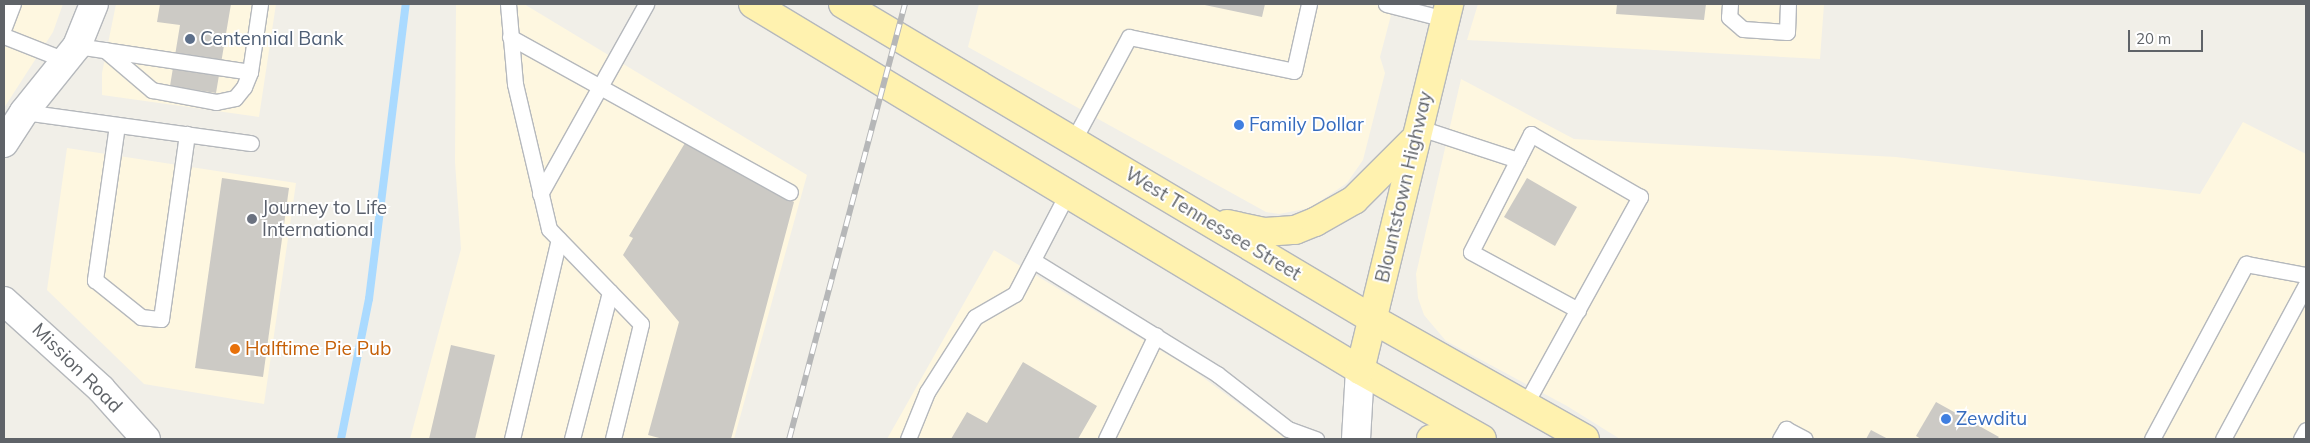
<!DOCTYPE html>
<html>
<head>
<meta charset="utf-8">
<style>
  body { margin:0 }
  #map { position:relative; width:2310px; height:443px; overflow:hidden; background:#f1efe8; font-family:Mulish,sans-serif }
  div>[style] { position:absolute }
  .commercial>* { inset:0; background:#fef7e0 }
  .stream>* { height:8px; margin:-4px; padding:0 4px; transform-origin:4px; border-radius:4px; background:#aadaff }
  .building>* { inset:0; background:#cccac5 }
  .roads { filter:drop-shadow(1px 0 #b5b8bc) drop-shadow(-1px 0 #b5b8bc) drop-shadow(0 1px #b5b8bc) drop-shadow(0 -1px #b5b8bc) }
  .service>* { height:15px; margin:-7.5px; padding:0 7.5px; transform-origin:7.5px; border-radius:7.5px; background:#fff }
  .minor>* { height:28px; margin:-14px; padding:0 14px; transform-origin:14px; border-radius:14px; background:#fff }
  .secondary>* { height:28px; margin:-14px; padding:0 14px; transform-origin:14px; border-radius:14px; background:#fff }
  .primary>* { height:28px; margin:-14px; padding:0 14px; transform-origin:14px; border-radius:14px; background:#fff2af }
  .rail>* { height:5.5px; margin-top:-2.75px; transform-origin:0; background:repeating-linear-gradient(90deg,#fff 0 11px,#b6b7b8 0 22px); box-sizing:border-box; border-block:1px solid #b6b7b8 }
  .dots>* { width:14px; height:14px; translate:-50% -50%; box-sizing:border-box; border:2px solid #fff; border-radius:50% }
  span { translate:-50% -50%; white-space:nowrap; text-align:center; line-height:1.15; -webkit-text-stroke:4px #fff; paint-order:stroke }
  .service-label { font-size:19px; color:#4e5e75 }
  .left { translate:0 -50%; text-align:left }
  .shop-label { font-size:19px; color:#366cbe }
  .street-label { font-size:19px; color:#5f6368 }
  .worship-label { font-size:19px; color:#5b616d }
  .food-label { font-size:19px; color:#c56008 }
  .frame { position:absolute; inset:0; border:5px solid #5f6368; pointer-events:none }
  .scale { position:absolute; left:2128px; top:30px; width:75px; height:22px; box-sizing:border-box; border:2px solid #5f6368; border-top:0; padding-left:6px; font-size:15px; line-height:18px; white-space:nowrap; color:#5f6368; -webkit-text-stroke:4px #fff; paint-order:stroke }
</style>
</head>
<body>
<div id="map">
  <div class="commercial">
    <div style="clip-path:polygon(4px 4px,63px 4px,53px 32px,4px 108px)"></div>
    <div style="clip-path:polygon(116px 4px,276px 4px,259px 117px,102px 95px,102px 73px)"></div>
    <div style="clip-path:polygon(456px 4px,524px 4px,807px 175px,734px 439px,410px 439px,461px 249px,455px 162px)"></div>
    <div style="clip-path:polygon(979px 4px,1394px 4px,1380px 57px,1385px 73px,1363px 160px,1347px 183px,1310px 208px,1279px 214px,1266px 212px,968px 47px)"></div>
    <div style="clip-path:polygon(1478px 4px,1824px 4px,1820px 59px,1467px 40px)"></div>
    <div style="clip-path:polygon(1461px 79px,1574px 139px,1896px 157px,2200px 194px,2243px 122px,2306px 154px,2306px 439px,1620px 439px,1567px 406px,1446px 341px,1424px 315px,1418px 298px,1416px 274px)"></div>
    <div style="clip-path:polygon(67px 148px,296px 183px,264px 404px,144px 384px,47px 290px)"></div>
    <div style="clip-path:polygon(994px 250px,1193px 370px,1286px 439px,887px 439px)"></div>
  </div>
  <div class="stream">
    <div style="left:341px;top:439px;width:143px;rotate:-78.7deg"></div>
    <div style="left:369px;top:299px;width:297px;rotate:-82.9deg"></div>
  </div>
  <div class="building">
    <div style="clip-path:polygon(160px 4px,231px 4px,216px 93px,170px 86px,180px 25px,157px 22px)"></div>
    <div style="clip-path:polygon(1200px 4px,1265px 4px,1262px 17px)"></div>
    <div style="clip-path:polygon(1617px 4px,1706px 4px,1704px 20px,1616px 14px)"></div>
    <div style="clip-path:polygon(688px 138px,794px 202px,731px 439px,663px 439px,648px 435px,679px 322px,623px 255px,633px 238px,629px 236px)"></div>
    <div style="clip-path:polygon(222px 178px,289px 188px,263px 377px,195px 368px)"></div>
    <div style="clip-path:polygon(1527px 178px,1577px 207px,1555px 246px,1504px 217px)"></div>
    <div style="clip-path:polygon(451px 345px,495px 355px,475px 439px,429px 439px)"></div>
    <div style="clip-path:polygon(1023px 362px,1097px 406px,1078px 439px,951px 439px,967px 412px,987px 423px)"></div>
    <div style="clip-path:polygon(1936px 402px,1999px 437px,1997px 439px,1921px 439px,1916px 436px)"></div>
    <div style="clip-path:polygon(1871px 430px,1888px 439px,1866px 439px)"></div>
  </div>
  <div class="roads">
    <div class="service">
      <div style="left:508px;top:4px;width:80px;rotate:85deg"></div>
      <div style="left:515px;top:84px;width:149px;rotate:76.8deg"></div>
      <div style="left:549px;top:229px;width:132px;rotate:45.9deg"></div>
      <div style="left:641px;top:324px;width:118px;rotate:103.7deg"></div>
      <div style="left:1386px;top:4px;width:61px;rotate:14.3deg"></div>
      <div style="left:1730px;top:4px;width:13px;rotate:94deg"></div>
      <div style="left:1729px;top:17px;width:18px;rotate:41deg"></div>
      <div style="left:1743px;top:29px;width:44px;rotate:3.9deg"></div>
      <div style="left:1787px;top:32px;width:28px;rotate:-88deg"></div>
      <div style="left:4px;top:27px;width:25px;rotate:-69deg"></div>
      <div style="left:4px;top:36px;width:66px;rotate:21.5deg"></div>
      <div style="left:510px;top:37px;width:320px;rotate:29deg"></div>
      <div style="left:77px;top:46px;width:175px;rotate:8.5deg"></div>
      <div style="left:105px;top:50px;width:62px;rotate:40.4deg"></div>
      <div style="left:152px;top:90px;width:65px;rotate:10.6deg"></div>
      <div style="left:216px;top:102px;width:19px;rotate:-12deg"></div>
      <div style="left:235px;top:98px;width:14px;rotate:-51deg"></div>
      <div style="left:244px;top:87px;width:16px;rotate:-68deg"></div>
      <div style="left:250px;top:72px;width:69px;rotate:-81.6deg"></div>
      <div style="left:24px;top:112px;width:229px;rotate:7.8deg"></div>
      <div style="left:117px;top:125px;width:157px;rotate:98.1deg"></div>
      <div style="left:95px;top:280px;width:59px;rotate:38.8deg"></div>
      <div style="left:141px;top:317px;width:20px;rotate:6deg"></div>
      <div style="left:161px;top:319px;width:187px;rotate:-82deg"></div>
      <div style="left:1417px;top:127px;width:106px;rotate:18.1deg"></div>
      <div style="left:1073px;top:141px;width:118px;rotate:-61.7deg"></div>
      <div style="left:1129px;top:37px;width:168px;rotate:11.6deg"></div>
      <div style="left:1294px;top:71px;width:69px;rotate:-77.4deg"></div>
      <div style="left:540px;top:194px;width:218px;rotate:-60.8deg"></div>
      <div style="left:1034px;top:261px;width:215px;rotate:31.7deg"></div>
      <div style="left:1217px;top:374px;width:90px;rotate:37.8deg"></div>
      <div style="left:1288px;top:429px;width:30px;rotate:20deg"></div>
      <div style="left:1525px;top:405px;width:238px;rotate:-61.1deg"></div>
      <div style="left:1640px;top:197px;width:126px;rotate:-150deg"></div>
      <div style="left:1531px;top:134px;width:132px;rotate:117deg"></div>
      <div style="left:1471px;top:252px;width:122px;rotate:28.5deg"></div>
      <div style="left:512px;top:439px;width:205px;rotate:-76.8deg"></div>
      <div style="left:572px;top:439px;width:152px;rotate:-75.5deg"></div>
      <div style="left:908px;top:439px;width:51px;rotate:-68deg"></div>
      <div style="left:927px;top:392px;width:89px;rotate:-57.4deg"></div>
      <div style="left:975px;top:317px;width:46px;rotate:-29.9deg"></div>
      <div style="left:1015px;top:294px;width:113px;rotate:-62.5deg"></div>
      <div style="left:1106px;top:439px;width:115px;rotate:-64.3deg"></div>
      <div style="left:1780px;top:439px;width:12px;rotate:-59deg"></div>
      <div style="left:1786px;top:429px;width:21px;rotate:28deg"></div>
      <div style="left:2152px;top:439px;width:199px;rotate:-61.8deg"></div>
      <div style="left:2246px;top:264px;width:61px;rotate:10.4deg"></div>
      <div style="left:2223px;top:439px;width:175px;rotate:-61.7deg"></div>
      <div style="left:2301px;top:439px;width:10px;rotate:-61deg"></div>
    </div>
    <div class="minor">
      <div style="left:4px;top:143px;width:37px;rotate:-57deg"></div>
      <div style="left:24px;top:112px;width:85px;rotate:-51.2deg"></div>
      <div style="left:77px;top:46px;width:45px;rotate:-68deg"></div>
    </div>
    <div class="secondary">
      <div style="left:4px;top:301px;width:131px;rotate:42.2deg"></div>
      <div style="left:101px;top:389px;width:67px;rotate:48deg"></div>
      <div style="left:1356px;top:439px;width:69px;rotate:-86.7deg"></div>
    </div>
    <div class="primary">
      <div style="left:753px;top:4px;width:709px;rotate:31.09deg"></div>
      <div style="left:1360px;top:370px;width:140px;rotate:29.5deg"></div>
      <div style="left:843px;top:4px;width:618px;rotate:30.76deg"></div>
      <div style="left:1374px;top:320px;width:242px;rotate:29.4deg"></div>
      <div style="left:1227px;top:224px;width:39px;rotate:12deg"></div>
      <div style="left:1265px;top:232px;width:30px;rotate:-4deg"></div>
      <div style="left:1295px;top:230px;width:22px;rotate:-22deg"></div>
      <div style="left:1315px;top:222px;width:45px;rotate:-29.4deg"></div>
      <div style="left:1354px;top:200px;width:83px;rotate:-45deg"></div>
      <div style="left:1360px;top:370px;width:377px;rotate:-76.3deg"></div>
      <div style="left:1431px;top:439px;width:32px"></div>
    </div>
  </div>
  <div class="rail">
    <div style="left:789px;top:439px;width:450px;rotate:-75.1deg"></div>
  </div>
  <div class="dots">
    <div style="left:190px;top:39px;background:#5c6f8a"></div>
    <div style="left:1239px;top:125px;background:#3f7fe0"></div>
    <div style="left:252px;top:219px;background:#6b7280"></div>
    <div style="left:235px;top:349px;background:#e8710a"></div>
    <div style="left:1946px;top:419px;background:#3f7fe0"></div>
  </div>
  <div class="service-label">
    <span class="left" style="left:200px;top:39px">Centennial Bank</span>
  </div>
  <div class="shop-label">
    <span class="left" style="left:1249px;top:125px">Family Dollar</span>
    <span class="left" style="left:1956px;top:419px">Zewditu</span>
  </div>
  <div class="street-label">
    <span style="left:1404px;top:187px;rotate:-77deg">Blountstown Highway</span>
    <span style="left:1213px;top:224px;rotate:31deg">West Tennessee Street</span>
    <span style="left:77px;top:368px;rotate:45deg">Mission Road</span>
  </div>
  <div class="worship-label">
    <span class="left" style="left:262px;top:219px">Journey to Life<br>International</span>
  </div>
  <div class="food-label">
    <span class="left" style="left:245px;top:349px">Halftime Pie Pub</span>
  </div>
  <div class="frame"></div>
  <div class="scale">20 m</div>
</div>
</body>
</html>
